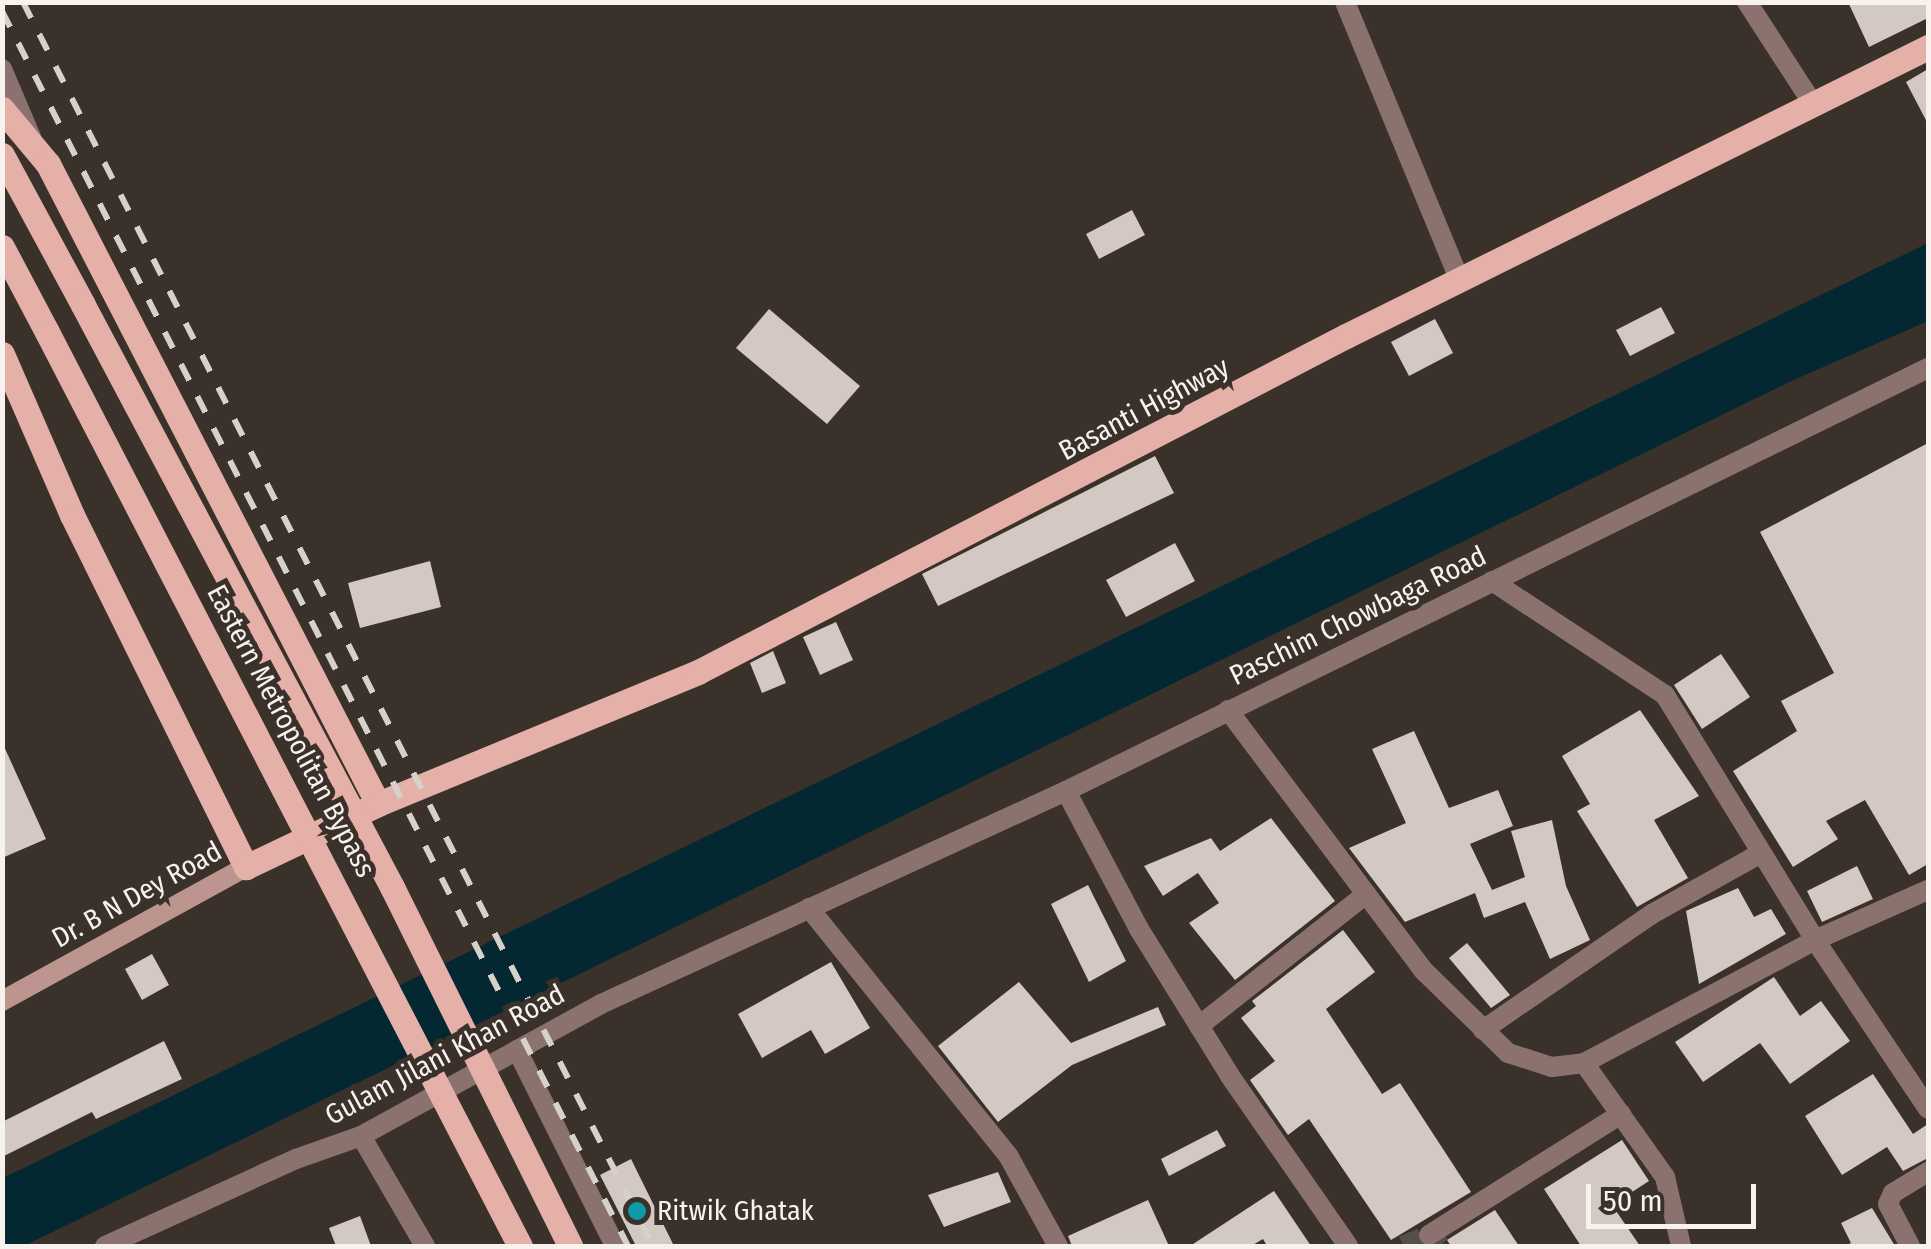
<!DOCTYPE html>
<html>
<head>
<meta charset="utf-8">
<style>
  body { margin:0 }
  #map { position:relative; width:1931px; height:1249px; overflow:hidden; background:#3a312b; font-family:"Fira Sans Condensed",sans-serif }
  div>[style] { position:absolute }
  .water>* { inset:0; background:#042832 }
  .building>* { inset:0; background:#d4c9c2 }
  .minor-tunnel>* { height:20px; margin-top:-10px; transform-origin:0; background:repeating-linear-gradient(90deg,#564e48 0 20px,transparent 0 30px) }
  .minor>* { height:20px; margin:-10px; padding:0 10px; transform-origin:10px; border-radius:10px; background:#8b726e }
  .tertiary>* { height:20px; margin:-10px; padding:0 10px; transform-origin:10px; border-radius:10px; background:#8b726e }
  .secondary>* { height:20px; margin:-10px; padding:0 10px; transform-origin:10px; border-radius:10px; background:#bd958f }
  .primary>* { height:25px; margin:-12.5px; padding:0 12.5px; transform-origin:12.5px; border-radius:12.5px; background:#e4b0a8 }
  .rail>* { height:6px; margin-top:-3px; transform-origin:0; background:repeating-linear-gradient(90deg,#d7d1cc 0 18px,transparent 0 36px) }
  .primary-bridge>* { height:25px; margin:-12.5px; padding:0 12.5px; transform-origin:12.5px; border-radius:12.5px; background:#e4b0a8 }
  .dots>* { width:28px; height:28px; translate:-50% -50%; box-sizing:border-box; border:5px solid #3a312b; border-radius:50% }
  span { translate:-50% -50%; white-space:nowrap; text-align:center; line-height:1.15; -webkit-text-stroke:10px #3a312b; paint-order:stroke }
  .street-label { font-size:28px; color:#f8f2ee }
  .poi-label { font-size:28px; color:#f8f2ee }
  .left { translate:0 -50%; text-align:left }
  .frame { position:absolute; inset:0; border:5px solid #f8f2ee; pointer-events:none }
  .scale { position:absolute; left:1586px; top:1184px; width:170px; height:45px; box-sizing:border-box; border:5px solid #f8f2ee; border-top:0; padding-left:12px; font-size:30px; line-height:35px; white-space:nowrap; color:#f8f2ee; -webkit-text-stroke:8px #3a312b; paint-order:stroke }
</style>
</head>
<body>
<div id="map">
  <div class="water">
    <div style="clip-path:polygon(1928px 243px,1928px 321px,1787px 383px,24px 1246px,3px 1246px,3px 1178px)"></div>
  </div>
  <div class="building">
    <div style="clip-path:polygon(1848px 2px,1928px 2px,1928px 18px,1869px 47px)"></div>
    <div style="clip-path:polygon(1928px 69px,1928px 124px,1906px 82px)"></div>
    <div style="clip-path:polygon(1132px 210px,1145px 235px,1099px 259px,1086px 234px)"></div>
    <div style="clip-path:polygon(1661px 307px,1675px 333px,1630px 356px,1616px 330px)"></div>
    <div style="clip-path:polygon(769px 309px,860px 386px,827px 424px,736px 348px)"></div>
    <div style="clip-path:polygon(1435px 319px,1453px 353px,1409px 376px,1391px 342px)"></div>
    <div style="clip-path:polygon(1928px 443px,1928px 864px,1909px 875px,1865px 800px,1826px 821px,1838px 839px,1793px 867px,1733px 771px,1797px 731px,1781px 701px,1834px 673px,1760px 532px)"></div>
    <div style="clip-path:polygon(1155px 456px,1174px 493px,938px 606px,922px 574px)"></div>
    <div style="clip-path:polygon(1175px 543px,1195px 581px,1126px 617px,1106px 580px)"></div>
    <div style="clip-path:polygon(430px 561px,441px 607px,360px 628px,348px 583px)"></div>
    <div style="clip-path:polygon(836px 622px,853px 660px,820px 675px,803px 637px)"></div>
    <div style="clip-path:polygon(773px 651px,786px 683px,762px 693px,750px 663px)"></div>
    <div style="clip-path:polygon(1721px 654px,1750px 697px,1702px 729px,1674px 685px)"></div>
    <div style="clip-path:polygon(1640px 710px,1699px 796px,1654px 820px,1688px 878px,1637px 907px,1577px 811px,1590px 804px,1562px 756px)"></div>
    <div style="clip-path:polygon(1414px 731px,1449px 808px,1498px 790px,1513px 826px,1470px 844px,1492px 890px,1525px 877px,1511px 831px,1552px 820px,1566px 886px,1590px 940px,1550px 959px,1525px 902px,1484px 918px,1475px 893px,1405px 922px,1349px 848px,1406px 823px,1372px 749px)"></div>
    <div style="clip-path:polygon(2px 742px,46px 839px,2px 858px)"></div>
    <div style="clip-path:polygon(1271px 818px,1335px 901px,1235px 980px,1189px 923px,1219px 903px,1198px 873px,1163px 896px,1144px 866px,1211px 838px,1220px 851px)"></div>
    <div style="clip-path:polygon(1857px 866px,1873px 899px,1822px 922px,1807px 891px)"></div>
    <div style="clip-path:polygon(1088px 885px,1126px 961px,1089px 982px,1051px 904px)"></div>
    <div style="clip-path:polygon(1738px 888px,1754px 917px,1771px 909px,1786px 934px,1699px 984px,1686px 911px)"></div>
    <div style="clip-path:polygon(1343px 930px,1375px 972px,1326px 1009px,1382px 1094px,1400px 1083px,1471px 1192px,1391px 1240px,1309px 1119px,1288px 1135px,1250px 1080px,1275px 1061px,1241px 1018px,1256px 1006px,1252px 1001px)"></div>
    <div style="clip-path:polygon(1467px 943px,1510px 995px,1491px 1008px,1449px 958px)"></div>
    <div style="clip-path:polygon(152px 954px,169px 985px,142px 1000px,125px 969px)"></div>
    <div style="clip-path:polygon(831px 962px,870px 1028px,825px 1054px,811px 1030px,762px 1058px,738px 1014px)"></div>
    <div style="clip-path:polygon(1774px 977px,1800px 1016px,1821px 1001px,1850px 1041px,1790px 1084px,1760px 1043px,1703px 1082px,1675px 1042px)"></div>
    <div style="clip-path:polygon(1019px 982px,1071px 1043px,1158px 1007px,1166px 1025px,1072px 1065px,998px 1122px,938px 1046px)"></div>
    <div style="clip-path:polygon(164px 1041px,182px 1079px,96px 1119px,92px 1112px,2px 1157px,2px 1122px)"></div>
    <div style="clip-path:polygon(1873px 1074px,1913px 1134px,1928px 1124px,1928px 1158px,1903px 1171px,1887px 1147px,1842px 1175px,1805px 1116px)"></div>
    <div style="clip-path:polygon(1217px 1130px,1226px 1146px,1169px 1176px,1161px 1159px)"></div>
    <div style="clip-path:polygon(1622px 1140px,1649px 1181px,1612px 1205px,1640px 1246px,1581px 1246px,1544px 1189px)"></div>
    <div style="clip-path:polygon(631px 1159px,674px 1246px,636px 1246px,600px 1175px)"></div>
    <div style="clip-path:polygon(998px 1172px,1011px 1202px,944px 1227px,928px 1195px)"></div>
    <div style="clip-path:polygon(1274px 1191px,1311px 1246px,1267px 1246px,1263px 1239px,1251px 1246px,1190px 1246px)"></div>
    <div style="clip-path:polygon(1148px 1200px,1169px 1246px,1072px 1246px,1068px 1236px)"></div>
    <div style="clip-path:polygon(1872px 1208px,1895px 1246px,1844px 1246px,1851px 1243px,1841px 1223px)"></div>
    <div style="clip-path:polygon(1495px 1210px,1519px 1246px,1451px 1246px,1447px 1240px)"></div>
    <div style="clip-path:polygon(360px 1216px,371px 1246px,336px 1246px,329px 1228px)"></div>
  </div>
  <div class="minor-tunnel">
    <div style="left:1403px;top:1246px;width:28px;rotate:-23deg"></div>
    <div style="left:1429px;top:1235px;width:16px;rotate:43deg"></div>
  </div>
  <div class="minor">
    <div style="left:1345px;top:2px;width:300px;rotate:67.6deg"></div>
    <div style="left:1747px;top:2px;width:121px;rotate:57.1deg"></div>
    <div style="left:1492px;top:581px;width:207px;rotate:33.4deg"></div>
    <div style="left:1665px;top:695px;width:287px;rotate:58.5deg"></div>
    <div style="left:1815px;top:940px;width:203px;rotate:56.2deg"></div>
    <div style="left:1228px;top:710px;width:325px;rotate:53.1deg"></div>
    <div style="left:1423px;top:970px;width:119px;rotate:44.3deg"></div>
    <div style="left:1508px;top:1053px;width:46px;rotate:17.7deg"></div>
    <div style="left:1552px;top:1067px;width:32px;rotate:-7deg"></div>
    <div style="left:1584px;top:1063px;width:262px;rotate:-28deg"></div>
    <div style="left:1815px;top:940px;width:124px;rotate:-23.9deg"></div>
    <div style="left:1066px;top:791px;width:156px;rotate:62.1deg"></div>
    <div style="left:1139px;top:929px;width:173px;rotate:58.2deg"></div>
    <div style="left:1230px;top:1076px;width:207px;rotate:55.2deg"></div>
    <div style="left:809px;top:908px;width:319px;rotate:51.2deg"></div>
    <div style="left:1009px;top:1157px;width:102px;rotate:61.2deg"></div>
    <div style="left:1199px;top:1026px;width:213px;rotate:-38.3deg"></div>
    <div style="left:1483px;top:1030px;width:205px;rotate:-34.5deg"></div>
    <div style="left:1652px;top:914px;width:125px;rotate:-29.2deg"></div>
    <div style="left:1584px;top:1063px;width:140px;rotate:54.6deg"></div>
    <div style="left:1665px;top:1177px;width:71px;rotate:76.9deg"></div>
    <div style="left:1429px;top:1235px;width:227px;rotate:-32.2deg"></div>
    <div style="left:1910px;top:1246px;width:47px;rotate:-117.6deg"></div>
    <div style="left:1888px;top:1204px;width:12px;rotate:-66deg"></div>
    <div style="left:1893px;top:1193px;width:41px;rotate:-31deg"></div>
  </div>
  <div class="tertiary">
    <div style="left:2px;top:69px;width:74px;rotate:66.9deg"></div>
    <div style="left:517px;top:1050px;width:219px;rotate:63.4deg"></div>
    <div style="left:361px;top:1136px;width:127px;rotate:59.8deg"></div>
    <div style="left:105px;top:1246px;width:210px;rotate:-24.5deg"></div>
    <div style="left:296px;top:1159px;width:69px;rotate:-19.5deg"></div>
    <div style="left:361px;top:1136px;width:274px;rotate:-28.8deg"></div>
    <div style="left:601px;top:1004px;width:511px;rotate:-24.61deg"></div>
    <div style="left:1066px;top:791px;width:960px;rotate:-26.14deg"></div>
  </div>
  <div class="secondary">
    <div style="left:2px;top:1001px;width:278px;rotate:-28.8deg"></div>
  </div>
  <div class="primary">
    <div style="left:2px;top:109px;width:72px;rotate:50.1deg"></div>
    <div style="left:48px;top:164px;width:720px;rotate:62.72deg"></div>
    <div style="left:2px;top:155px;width:170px;rotate:61.6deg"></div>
    <div style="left:2px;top:247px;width:96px;rotate:62.1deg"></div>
    <div style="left:2px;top:354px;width:176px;rotate:66.5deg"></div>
    <div style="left:72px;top:515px;width:393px;rotate:63.7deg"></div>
    <div style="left:246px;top:867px;width:146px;rotate:-25.5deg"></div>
    <div style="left:378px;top:804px;width:346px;rotate:-22.4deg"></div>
    <div style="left:698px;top:672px;width:730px;rotate:-27.41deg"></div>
    <div style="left:1346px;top:336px;width:650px;rotate:-26.41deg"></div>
  </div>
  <div class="rail">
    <div style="left:23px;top:2px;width:1394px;rotate:63.14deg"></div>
    <div style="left:2px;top:11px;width:1385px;rotate:63.12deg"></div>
  </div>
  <div class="primary-bridge">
    <div style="left:83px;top:305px;width:659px;rotate:62.03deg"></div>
    <div style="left:392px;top:887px;width:401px;rotate:63.6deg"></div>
    <div style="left:47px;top:332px;width:1029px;rotate:62.64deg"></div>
  </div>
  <div class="dots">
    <div style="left:637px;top:1211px;background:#0f9aa8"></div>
  </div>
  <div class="street-label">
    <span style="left:1144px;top:409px;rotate:-28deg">Basanti Highway</span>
    <span style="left:1358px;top:616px;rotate:-26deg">Paschim Chowbaga Road</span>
    <span style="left:291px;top:731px;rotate:62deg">Eastern Metropolitan Bypass</span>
    <span style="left:137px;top:895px;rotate:-29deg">Dr. B N Dey Road</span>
    <span style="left:445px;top:1055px;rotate:-28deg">Gulam Jilani Khan Road</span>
  </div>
  <div class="poi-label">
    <span class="left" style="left:657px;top:1211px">Ritwik Ghatak</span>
  </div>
  <div class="frame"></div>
  <div class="scale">50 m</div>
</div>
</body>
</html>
